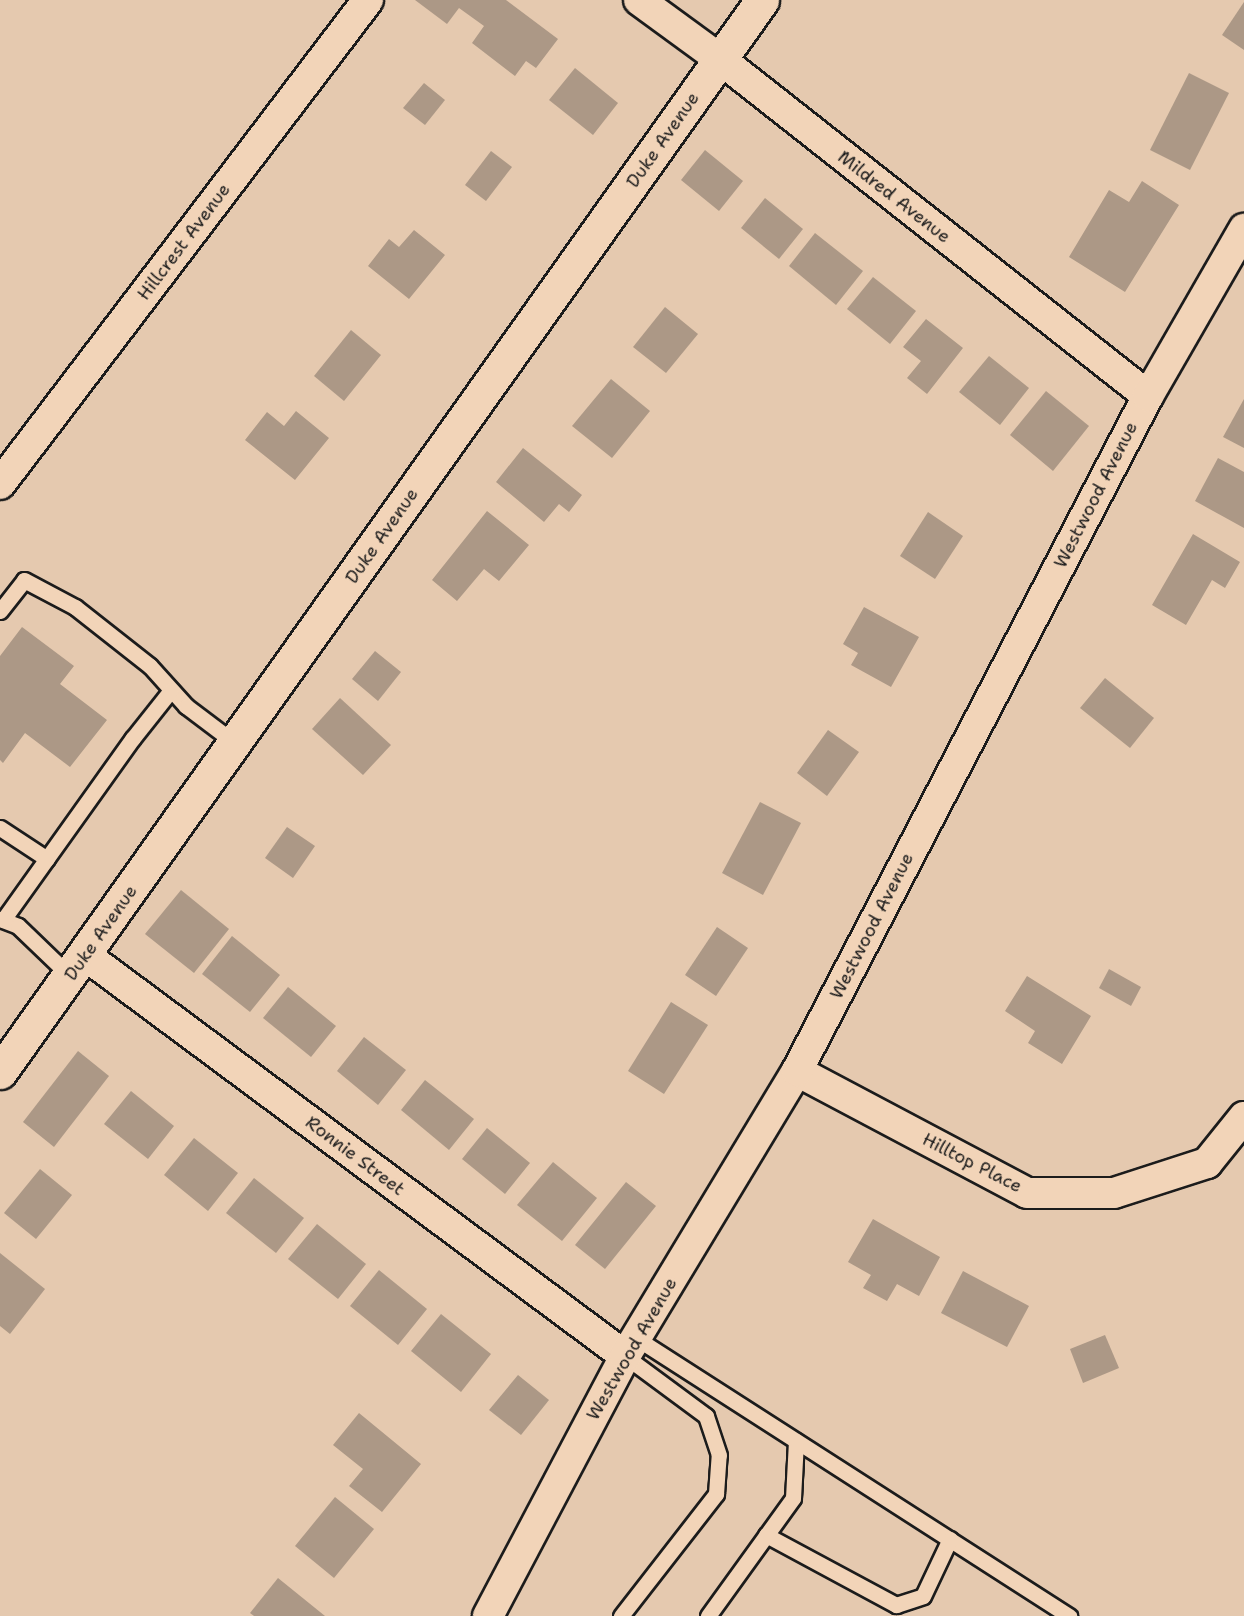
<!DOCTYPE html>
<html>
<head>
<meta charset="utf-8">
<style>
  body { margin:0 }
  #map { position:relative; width:1244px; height:1616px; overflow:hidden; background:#e5c9af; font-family:"Shantell Sans",sans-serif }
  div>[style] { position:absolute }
  .building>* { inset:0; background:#ac9886 }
  .roads { filter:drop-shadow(2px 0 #1c1c1c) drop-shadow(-2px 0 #1c1c1c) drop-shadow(0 2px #1c1c1c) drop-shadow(0 -2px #1c1c1c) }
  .lane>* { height:15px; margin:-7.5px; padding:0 7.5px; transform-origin:7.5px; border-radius:7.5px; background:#f2d4b8 }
  .street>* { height:30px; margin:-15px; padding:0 15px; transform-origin:15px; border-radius:15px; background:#f2d4b8 }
  .secondary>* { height:33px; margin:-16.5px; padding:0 16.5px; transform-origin:16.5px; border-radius:16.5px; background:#f2d4b8 }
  span { translate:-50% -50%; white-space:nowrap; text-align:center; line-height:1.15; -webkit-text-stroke:4.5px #f2d4b8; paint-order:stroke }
  .street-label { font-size:18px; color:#1c1c1c }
</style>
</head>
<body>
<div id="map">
  <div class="building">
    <div style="clip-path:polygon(415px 0,506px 0,558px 39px,536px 68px,526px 61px,515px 76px,472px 43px,484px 26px,459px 8px,447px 24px)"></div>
    <div style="clip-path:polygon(1244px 2px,1244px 50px,1222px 35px)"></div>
    <div style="clip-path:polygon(575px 68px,618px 103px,593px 135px,549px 100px)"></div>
    <div style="clip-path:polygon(1189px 73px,1229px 93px,1190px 170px,1150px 150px)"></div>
    <div style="clip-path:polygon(424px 83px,445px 100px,425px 125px,403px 108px)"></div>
    <div style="clip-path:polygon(705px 150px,743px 181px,719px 211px,681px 180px)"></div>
    <div style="clip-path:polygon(491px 151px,512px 167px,486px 201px,465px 185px)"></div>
    <div style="clip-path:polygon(1142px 181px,1179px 205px,1125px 292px,1069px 257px,1109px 190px,1129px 202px)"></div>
    <div style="clip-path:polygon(765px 198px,803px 229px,779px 259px,741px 228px)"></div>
    <div style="clip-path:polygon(414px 230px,445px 255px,409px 299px,368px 266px,389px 239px,399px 247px)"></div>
    <div style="clip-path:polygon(815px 233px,863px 271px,836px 305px,789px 266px)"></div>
    <div style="clip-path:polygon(873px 277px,916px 311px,890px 344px,847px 309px)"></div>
    <div style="clip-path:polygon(665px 307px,698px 334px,666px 373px,633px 347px)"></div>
    <div style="clip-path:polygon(926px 319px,963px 348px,927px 394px,907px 378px,921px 361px,903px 347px)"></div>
    <div style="clip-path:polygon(351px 330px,381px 355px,344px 401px,314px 376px)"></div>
    <div style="clip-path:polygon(989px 356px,1029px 388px,1000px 425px,959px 392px)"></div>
    <div style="clip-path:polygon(611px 379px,650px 411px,612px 458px,572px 426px)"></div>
    <div style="clip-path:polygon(1046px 391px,1089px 426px,1053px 471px,1010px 435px)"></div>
    <div style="clip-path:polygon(1244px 399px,1244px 448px,1223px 437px)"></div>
    <div style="clip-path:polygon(296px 411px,329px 438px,295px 480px,245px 440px,267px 412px,284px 426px)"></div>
    <div style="clip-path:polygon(523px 448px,582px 495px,569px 512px,559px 504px,544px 522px,496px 482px)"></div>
    <div style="clip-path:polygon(1218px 458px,1244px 472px,1244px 528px,1195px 501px)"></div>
    <div style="clip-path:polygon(487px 511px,529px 545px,499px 581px,484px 569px,457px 601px,432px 580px)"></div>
    <div style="clip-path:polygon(928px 512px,963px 536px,935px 579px,900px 556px)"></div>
    <div style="clip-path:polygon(1193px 534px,1240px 562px,1225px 588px,1212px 580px,1186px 625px,1152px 605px)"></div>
    <div style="clip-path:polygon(864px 607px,919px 637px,891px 687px,851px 665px,858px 653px,843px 644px)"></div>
    <div style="clip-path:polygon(22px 627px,74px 666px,60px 684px,107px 720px,70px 767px,25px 733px,3px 763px,0 760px,0 656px)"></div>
    <div style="clip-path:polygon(375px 651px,401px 672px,378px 701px,352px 679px)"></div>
    <div style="clip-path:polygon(1105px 678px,1154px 718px,1130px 748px,1080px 708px)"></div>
    <div style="clip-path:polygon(340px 698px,391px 745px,363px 775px,312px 729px)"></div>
    <div style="clip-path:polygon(828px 730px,859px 752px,827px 796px,797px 773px)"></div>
    <div style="clip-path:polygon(760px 802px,801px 823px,763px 895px,722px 873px)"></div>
    <div style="clip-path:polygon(287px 827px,315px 846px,293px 878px,265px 858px)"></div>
    <div style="clip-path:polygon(181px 890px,229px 929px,194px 973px,145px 934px)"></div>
    <div style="clip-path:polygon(717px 927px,748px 948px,716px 996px,685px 975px)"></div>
    <div style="clip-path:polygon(232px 936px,280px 975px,250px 1012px,202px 974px)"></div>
    <div style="clip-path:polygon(1109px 969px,1141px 987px,1131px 1006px,1099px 988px)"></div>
    <div style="clip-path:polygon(1027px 976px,1091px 1016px,1062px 1064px,1028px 1043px,1035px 1031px,1005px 1011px)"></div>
    <div style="clip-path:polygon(288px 987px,336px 1026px,311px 1057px,263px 1018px)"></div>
    <div style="clip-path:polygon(671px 1002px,708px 1025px,664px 1094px,628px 1071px)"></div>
    <div style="clip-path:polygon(364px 1037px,406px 1070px,378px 1105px,337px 1071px)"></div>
    <div style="clip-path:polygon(78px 1051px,109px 1076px,54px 1147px,23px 1122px)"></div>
    <div style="clip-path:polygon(425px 1080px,474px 1119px,449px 1150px,401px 1110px)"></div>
    <div style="clip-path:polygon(131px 1091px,174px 1126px,148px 1159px,104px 1124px)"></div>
    <div style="clip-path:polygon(487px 1128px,530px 1163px,505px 1194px,462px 1159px)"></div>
    <div style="clip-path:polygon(194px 1138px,238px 1173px,208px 1211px,164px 1175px)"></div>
    <div style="clip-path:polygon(553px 1162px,597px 1198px,562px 1241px,517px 1205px)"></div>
    <div style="clip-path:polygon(40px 1169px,72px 1195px,36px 1239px,4px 1213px)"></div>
    <div style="clip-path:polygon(254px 1178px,304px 1218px,276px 1253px,226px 1213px)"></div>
    <div style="clip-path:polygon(626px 1182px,656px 1206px,605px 1269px,575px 1245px)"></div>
    <div style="clip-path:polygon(873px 1219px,940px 1257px,919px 1296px,897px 1284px,887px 1301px,863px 1288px,871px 1275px,848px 1262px)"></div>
    <div style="clip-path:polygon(317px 1224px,366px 1264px,338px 1299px,288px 1259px)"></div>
    <div style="clip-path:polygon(0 1253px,45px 1289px,10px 1334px,0 1326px)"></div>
    <div style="clip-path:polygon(379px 1270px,427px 1309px,398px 1345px,350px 1306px)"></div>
    <div style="clip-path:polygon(963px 1271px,1029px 1306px,1007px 1347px,941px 1313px)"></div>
    <div style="clip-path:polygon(441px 1314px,491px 1354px,461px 1392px,411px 1351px)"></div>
    <div style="clip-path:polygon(1105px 1335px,1119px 1368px,1083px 1383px,1070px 1349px)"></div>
    <div style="clip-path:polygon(518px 1375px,549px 1400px,521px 1435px,489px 1410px)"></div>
    <div style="clip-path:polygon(359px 1413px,421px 1464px,382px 1512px,349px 1486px,363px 1469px,333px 1445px)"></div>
    <div style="clip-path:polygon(335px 1497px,374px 1529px,334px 1578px,295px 1546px)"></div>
    <div style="clip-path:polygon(278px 1578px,325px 1616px,254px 1616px,250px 1613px)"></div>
  </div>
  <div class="roads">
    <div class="lane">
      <div style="left:0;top:611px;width:39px;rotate:-52deg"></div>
      <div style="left:24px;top:580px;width:58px;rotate:27.9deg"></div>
      <div style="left:75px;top:607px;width:95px;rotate:38.2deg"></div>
      <div style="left:150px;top:666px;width:54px;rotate:48deg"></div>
      <div style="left:186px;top:706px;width:61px;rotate:37.1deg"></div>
      <div style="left:0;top:828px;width:56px;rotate:33.4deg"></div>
      <div style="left:0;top:919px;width:19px;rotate:21deg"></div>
      <div style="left:18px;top:926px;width:72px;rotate:43.9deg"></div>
      <div style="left:3px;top:920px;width:224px;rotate:-54.5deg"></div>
      <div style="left:133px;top:738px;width:61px;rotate:-51.6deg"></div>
      <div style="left:636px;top:1338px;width:515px;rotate:32.7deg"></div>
      <div style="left:766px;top:1535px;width:148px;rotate:28.3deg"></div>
      <div style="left:896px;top:1605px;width:28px;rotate:-18deg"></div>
      <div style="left:923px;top:1596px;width:63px;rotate:-64.7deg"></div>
      <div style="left:621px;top:1616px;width:155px;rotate:-52.1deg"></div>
      <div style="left:716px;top:1494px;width:39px;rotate:-86deg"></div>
      <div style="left:719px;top:1455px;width:41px;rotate:-108.4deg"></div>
      <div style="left:706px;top:1416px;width:101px;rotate:-143.5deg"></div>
      <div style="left:708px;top:1616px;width:145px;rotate:-54.2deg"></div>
      <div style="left:793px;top:1498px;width:57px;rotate:-87deg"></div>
    </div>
    <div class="street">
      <div style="left:639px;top:0;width:100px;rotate:36.1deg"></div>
      <div style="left:720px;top:59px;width:545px;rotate:38.22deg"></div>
      <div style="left:0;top:484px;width:608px;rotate:-52.75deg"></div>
      <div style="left:85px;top:955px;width:673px;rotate:36.6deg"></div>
      <div style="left:797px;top:1071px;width:260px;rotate:27.9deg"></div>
      <div style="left:1027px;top:1193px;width:87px"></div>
      <div style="left:1114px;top:1193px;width:98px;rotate:-17.9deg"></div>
      <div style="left:1207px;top:1163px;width:59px;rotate:-51.2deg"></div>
      <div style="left:488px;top:1616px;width:294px;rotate:-62.2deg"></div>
      <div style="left:625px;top:1356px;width:333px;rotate:-58.9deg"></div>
      <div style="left:797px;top:1071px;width:761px;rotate:-62.53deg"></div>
      <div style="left:1148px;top:396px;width:193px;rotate:-60.1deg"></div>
    </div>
    <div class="secondary">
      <div style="left:0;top:1072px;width:1315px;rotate:-54.59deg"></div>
    </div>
  </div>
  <div class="street-label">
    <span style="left:663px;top:140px;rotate:-55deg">Duke Avenue</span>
    <span style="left:894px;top:197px;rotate:38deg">Mildred Avenue</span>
    <span style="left:184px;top:242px;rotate:-53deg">Hillcrest Avenue</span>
    <span style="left:1096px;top:495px;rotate:-63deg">Westwood Avenue</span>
    <span style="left:382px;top:536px;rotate:-55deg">Duke Avenue</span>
    <span style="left:872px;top:926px;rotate:-63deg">Westwood Avenue</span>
    <span style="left:101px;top:933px;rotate:-55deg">Duke Avenue</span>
    <span style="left:355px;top:1156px;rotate:37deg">Ronnie Street</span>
    <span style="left:972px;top:1163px;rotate:27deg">Hilltop Place</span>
    <span style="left:632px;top:1349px;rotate:-60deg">Westwood Avenue</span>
  </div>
</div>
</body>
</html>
